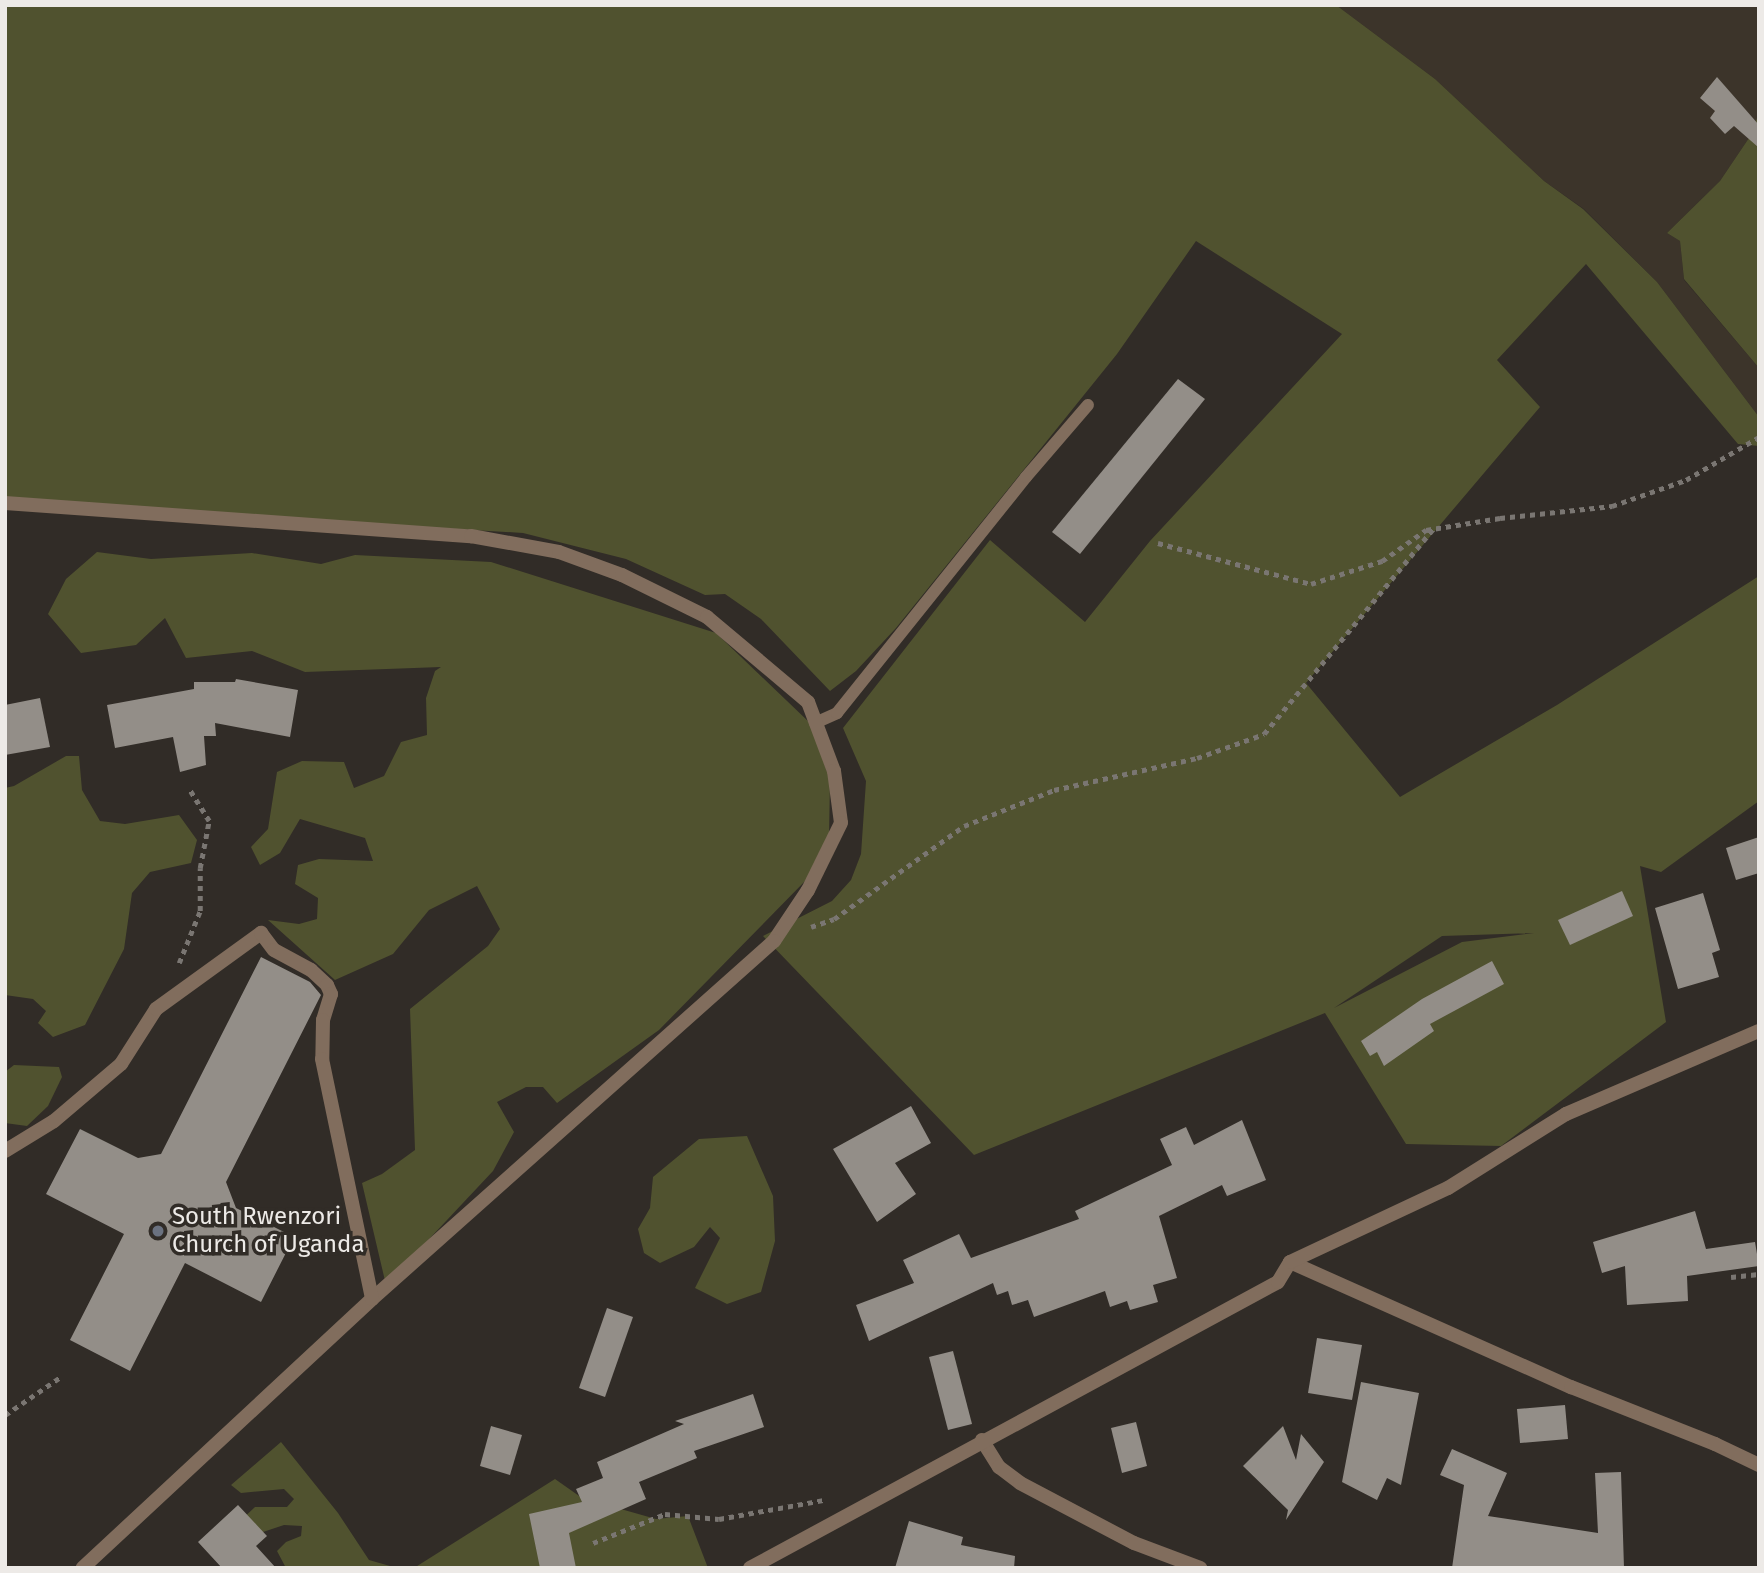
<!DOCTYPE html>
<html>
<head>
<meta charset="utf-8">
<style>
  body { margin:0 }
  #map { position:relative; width:1764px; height:1573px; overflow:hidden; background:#312c27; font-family:"Fira Sans",sans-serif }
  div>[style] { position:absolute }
  .built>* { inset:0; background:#3c342a }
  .green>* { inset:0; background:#50522f }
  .building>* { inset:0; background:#938e88 }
  .path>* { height:4.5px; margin-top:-2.25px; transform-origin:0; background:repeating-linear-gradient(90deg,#7a7672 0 5px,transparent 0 10px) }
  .service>* { height:12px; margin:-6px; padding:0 6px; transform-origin:6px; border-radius:6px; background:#816d5d }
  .minor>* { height:14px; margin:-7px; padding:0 7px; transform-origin:7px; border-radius:7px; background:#816d5d }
  .dots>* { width:19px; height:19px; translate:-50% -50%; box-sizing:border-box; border:4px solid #312c27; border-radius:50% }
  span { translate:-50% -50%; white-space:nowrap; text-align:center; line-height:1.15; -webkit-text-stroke:7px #312c27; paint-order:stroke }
  .poi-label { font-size:24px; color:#edeae7 }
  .left { translate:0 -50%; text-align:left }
  .frame { position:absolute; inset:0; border:7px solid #edeae7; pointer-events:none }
</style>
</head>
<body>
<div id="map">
  <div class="built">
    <div style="clip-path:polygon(1336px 5px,1757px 5px,1759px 112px,1751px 135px,1720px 181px,1667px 233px,1680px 241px,1684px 280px,1759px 368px,1759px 417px,1657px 282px,1584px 209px,1544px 181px,1435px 79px)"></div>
  </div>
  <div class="green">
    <div style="clip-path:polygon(evenodd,5px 5px,1336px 5px,1435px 79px,1544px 181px,1583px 209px,1657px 282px,1759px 417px,1759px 446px,1738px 444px,1586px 264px,1497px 360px,1540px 407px,1306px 683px,1400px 797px,1557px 705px,1759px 576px,1759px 801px,1661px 872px,1640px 866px,1666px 1022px,1501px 1146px,1406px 1144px,1325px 1013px,974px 1155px,763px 936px,832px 901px,851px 880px,861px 854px,866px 781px,843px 728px,990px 540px,1085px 622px,1150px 541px,1342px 334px,1196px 241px,1117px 354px,896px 628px,856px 671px,830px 691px,761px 619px,725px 594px,705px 595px,626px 559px,523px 533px,5px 502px,5px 5px,1534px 933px,1462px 942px,1334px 1008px,1442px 936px,1534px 933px)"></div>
    <div style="clip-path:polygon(1759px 112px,1759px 368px,1684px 279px,1680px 241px,1667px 233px,1720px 181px,1751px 135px)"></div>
    <div style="clip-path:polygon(97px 552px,151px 559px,252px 553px,321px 564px,355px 555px,491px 562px,716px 633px,810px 723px,830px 780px,829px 840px,809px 877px,659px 1030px,557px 1103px,543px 1087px,526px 1087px,497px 1102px,514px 1132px,493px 1171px,386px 1285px,362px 1183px,382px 1174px,415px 1150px,410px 1009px,488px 946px,500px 929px,477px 886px,429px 910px,393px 954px,335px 980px,268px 920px,299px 924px,317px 919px,318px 898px,295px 884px,298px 865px,319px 859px,373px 861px,365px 838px,300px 819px,280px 853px,260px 865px,251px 847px,268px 829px,277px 772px,302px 761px,344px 762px,354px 788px,384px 776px,401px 742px,427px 735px,426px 698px,435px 671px,441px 667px,305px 672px,252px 651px,186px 658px,165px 618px,136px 645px,81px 653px,48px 614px,66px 579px)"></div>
    <div style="clip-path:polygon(66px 756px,79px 756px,82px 790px,100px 821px,125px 824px,179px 815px,197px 840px,191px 863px,150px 872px,132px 893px,124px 949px,85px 1025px,53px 1037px,38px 1023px,46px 1011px,33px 999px,5px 995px,5px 788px,14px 786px)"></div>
    <div style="clip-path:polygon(14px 1065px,59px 1067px,62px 1077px,48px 1106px,27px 1126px,5px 1123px,5px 1072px)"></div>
    <div style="clip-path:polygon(747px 1136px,773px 1196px,775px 1241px,761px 1292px,727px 1304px,695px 1288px,720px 1238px,710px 1227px,694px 1247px,660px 1263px,644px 1253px,638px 1229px,650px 1208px,653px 1177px,699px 1139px)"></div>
    <div style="clip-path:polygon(281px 1442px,338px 1513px,369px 1560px,397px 1568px,286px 1568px,277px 1551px,286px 1542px,301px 1536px,302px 1526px,284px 1525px,257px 1534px,239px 1522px,255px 1507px,287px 1507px,294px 1499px,284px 1489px,241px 1493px,231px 1485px)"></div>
    <div style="clip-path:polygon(555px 1479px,582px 1498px,656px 1519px,688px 1516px,708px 1568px,414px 1568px)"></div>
  </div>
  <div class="building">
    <div style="clip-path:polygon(1717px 77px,1759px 125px,1758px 147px,1734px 126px,1725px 134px,1710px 118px,1715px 111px,1700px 98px)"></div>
    <div style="clip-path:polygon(1178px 379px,1205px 399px,1080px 554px,1052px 532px)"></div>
    <div style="clip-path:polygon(236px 679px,298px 690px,290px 737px,215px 723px,216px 736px,204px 736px,206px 765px,180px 772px,173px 737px,115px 748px,107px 705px,194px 689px,194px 682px,235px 682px)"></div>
    <div style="clip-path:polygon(40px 698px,50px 747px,5px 755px,5px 705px)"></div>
    <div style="clip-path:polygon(1759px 837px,1759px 873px,1736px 880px,1726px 848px)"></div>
    <div style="clip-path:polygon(1622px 891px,1633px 916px,1570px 945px,1558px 920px)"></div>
    <div style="clip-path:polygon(1703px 893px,1720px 950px,1712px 953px,1719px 977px,1678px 989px,1655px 908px)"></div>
    <div style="clip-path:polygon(261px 957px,310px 982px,321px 995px,226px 1182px,236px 1208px,294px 1237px,261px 1302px,185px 1263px,130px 1371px,70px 1340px,124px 1234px,46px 1194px,80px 1129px,138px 1158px,161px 1154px)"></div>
    <div style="clip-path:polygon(1492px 961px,1504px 984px,1430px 1024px,1434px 1031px,1384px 1066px,1377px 1052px,1370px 1056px,1361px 1041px,1422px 999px)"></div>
    <div style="clip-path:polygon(911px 1106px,931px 1143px,895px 1163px,916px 1194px,877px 1222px,833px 1149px)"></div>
    <div style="clip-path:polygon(1242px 1120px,1266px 1180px,1227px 1196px,1222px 1185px,1159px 1216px,1177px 1278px,1153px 1285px,1158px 1302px,1130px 1310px,1127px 1301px,1110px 1307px,1105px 1291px,1034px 1317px,1028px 1300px,1012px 1305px,1008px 1291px,997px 1295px,993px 1283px,869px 1341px,856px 1305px,914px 1283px,903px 1260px,959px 1234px,971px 1258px,1079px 1219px,1075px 1211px,1172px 1165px,1160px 1139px,1186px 1127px,1194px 1145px)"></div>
    <div style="clip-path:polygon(1695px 1211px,1706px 1249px,1755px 1242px,1759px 1266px,1687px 1276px,1688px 1301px,1627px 1305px,1625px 1266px,1602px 1273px,1593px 1242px)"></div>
    <div style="clip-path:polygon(607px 1308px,633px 1317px,605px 1397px,579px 1388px)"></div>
    <div style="clip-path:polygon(1317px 1338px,1362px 1345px,1352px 1400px,1308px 1393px)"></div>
    <div style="clip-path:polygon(953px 1351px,972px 1424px,948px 1430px,929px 1357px)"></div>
    <div style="clip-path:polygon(1361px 1382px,1419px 1393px,1401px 1485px,1387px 1478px,1377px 1500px,1342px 1482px)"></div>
    <div style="clip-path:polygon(753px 1394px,764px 1427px,694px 1451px,697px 1458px,639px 1482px,646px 1499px,569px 1533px,576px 1568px,540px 1568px,529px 1514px,582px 1502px,576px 1489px,603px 1478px,597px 1462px,684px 1424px,675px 1421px)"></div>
    <div style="clip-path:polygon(1565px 1405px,1568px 1439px,1520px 1443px,1517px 1409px)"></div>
    <div style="clip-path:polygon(1136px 1422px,1147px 1466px,1122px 1473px,1111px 1428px)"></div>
    <div style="clip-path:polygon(491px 1426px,522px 1435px,510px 1475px,480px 1466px)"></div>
    <div style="clip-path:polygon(1283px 1426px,1296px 1460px,1301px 1434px,1324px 1462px,1286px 1520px,1288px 1510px,1243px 1466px)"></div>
    <div style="clip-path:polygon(1452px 1449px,1507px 1473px,1488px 1516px,1598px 1533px,1595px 1473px,1621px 1472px,1624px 1568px,1452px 1568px,1464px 1485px,1440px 1475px)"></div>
    <div style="clip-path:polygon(238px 1505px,267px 1536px,256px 1546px,276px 1568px,222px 1568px,198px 1542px)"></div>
    <div style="clip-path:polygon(909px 1521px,963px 1537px,961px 1545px,1015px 1556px,1014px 1568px,895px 1568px)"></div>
  </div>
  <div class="path">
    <div style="left:1158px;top:543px;width:158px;rotate:15deg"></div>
    <div style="left:1311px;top:584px;width:75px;rotate:-17.9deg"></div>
    <div style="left:1382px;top:561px;width:54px;rotate:-35.2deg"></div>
    <div style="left:1426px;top:530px;width:75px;rotate:-9.2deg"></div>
    <div style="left:1500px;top:518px;width:113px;rotate:-6.1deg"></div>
    <div style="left:1612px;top:506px;width:78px;rotate:-19.4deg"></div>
    <div style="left:1686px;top:480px;width:85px;rotate:-30.5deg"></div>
    <div style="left:811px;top:927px;width:24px;rotate:-19deg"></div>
    <div style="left:834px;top:919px;width:160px;rotate:-35.6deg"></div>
    <div style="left:964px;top:826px;width:97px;rotate:-21.8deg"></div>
    <div style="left:1054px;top:790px;width:147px;rotate:-12.6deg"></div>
    <div style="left:1197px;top:758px;width:71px;rotate:-19.7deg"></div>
    <div style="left:1264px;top:734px;width:266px;rotate:-50.5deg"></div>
    <div style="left:179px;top:963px;width:56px;rotate:-68deg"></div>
    <div style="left:200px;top:911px;width:43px;rotate:-90deg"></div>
    <div style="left:200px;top:868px;width:48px;rotate:-79.2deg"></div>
    <div style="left:209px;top:821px;width:36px;rotate:-122deg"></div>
    <div style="left:1731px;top:1277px;width:28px;rotate:-6deg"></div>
    <div style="left:5px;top:1415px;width:69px;rotate:-34.4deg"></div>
    <div style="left:593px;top:1543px;width:78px;rotate:-21.9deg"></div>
    <div style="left:665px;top:1514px;width:54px;rotate:5.3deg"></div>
    <div style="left:719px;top:1519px;width:107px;rotate:-10.3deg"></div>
  </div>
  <div class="service">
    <div style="left:815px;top:723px;width:24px;rotate:-24deg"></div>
    <div style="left:837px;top:713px;width:302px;rotate:-51.3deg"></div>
    <div style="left:1026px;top:477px;width:95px;rotate:-49.3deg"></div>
  </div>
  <div class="minor">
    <div style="left:5px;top:503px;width:467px;rotate:4.1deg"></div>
    <div style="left:471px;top:536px;width:89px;rotate:10.3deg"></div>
    <div style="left:559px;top:552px;width:67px;rotate:20.1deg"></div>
    <div style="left:622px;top:575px;width:95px;rotate:26.3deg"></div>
    <div style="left:707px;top:617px;width:132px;rotate:40.1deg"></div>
    <div style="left:808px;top:702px;width:74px;rotate:69.4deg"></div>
    <div style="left:834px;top:771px;width:52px;rotate:82.3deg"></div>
    <div style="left:841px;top:823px;width:75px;rotate:116.2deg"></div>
    <div style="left:808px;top:890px;width:61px;rotate:123.7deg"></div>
    <div style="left:774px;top:941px;width:538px;rotate:138.31deg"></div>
    <div style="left:372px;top:1299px;width:395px;rotate:137.1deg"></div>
    <div style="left:5px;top:1151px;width:57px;rotate:-31.5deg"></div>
    <div style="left:54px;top:1121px;width:88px;rotate:-40.4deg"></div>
    <div style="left:121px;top:1064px;width:65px;rotate:-57.5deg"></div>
    <div style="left:156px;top:1009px;width:130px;rotate:-35.9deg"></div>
    <div style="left:261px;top:933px;width:21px;rotate:53deg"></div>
    <div style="left:274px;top:950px;width:42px;rotate:28.4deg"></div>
    <div style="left:311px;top:970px;width:22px;rotate:43deg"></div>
    <div style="left:327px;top:985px;width:10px;rotate:66deg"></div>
    <div style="left:331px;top:994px;width:27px;rotate:107deg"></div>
    <div style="left:323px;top:1020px;width:39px;rotate:91deg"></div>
    <div style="left:322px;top:1059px;width:245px;rotate:78.2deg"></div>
    <div style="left:1290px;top:1262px;width:308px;rotate:24deg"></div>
    <div style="left:1571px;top:1387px;width:155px;rotate:21.6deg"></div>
    <div style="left:1715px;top:1444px;width:49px;rotate:25.5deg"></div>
    <div style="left:982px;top:1440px;width:32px;rotate:58deg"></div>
    <div style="left:999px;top:1467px;width:26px;rotate:37deg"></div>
    <div style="left:1020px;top:1483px;width:129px;rotate:27.8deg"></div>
    <div style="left:1134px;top:1543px;width:71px;rotate:20.7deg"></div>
    <div style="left:750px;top:1568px;width:600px;rotate:-28.44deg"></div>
    <div style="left:1278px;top:1282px;width:23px;rotate:-59deg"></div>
    <div style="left:1290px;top:1262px;width:174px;rotate:-25.1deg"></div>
    <div style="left:1448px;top:1188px;width:139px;rotate:-32.1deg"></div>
    <div style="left:1566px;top:1114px;width:210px;rotate:-23.3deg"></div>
  </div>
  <div class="dots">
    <div style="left:158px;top:1231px;background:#6b7280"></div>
  </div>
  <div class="poi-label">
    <span class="left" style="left:172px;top:1231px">South Rwenzori<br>Church of Uganda</span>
  </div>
  <div class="frame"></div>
</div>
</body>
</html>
